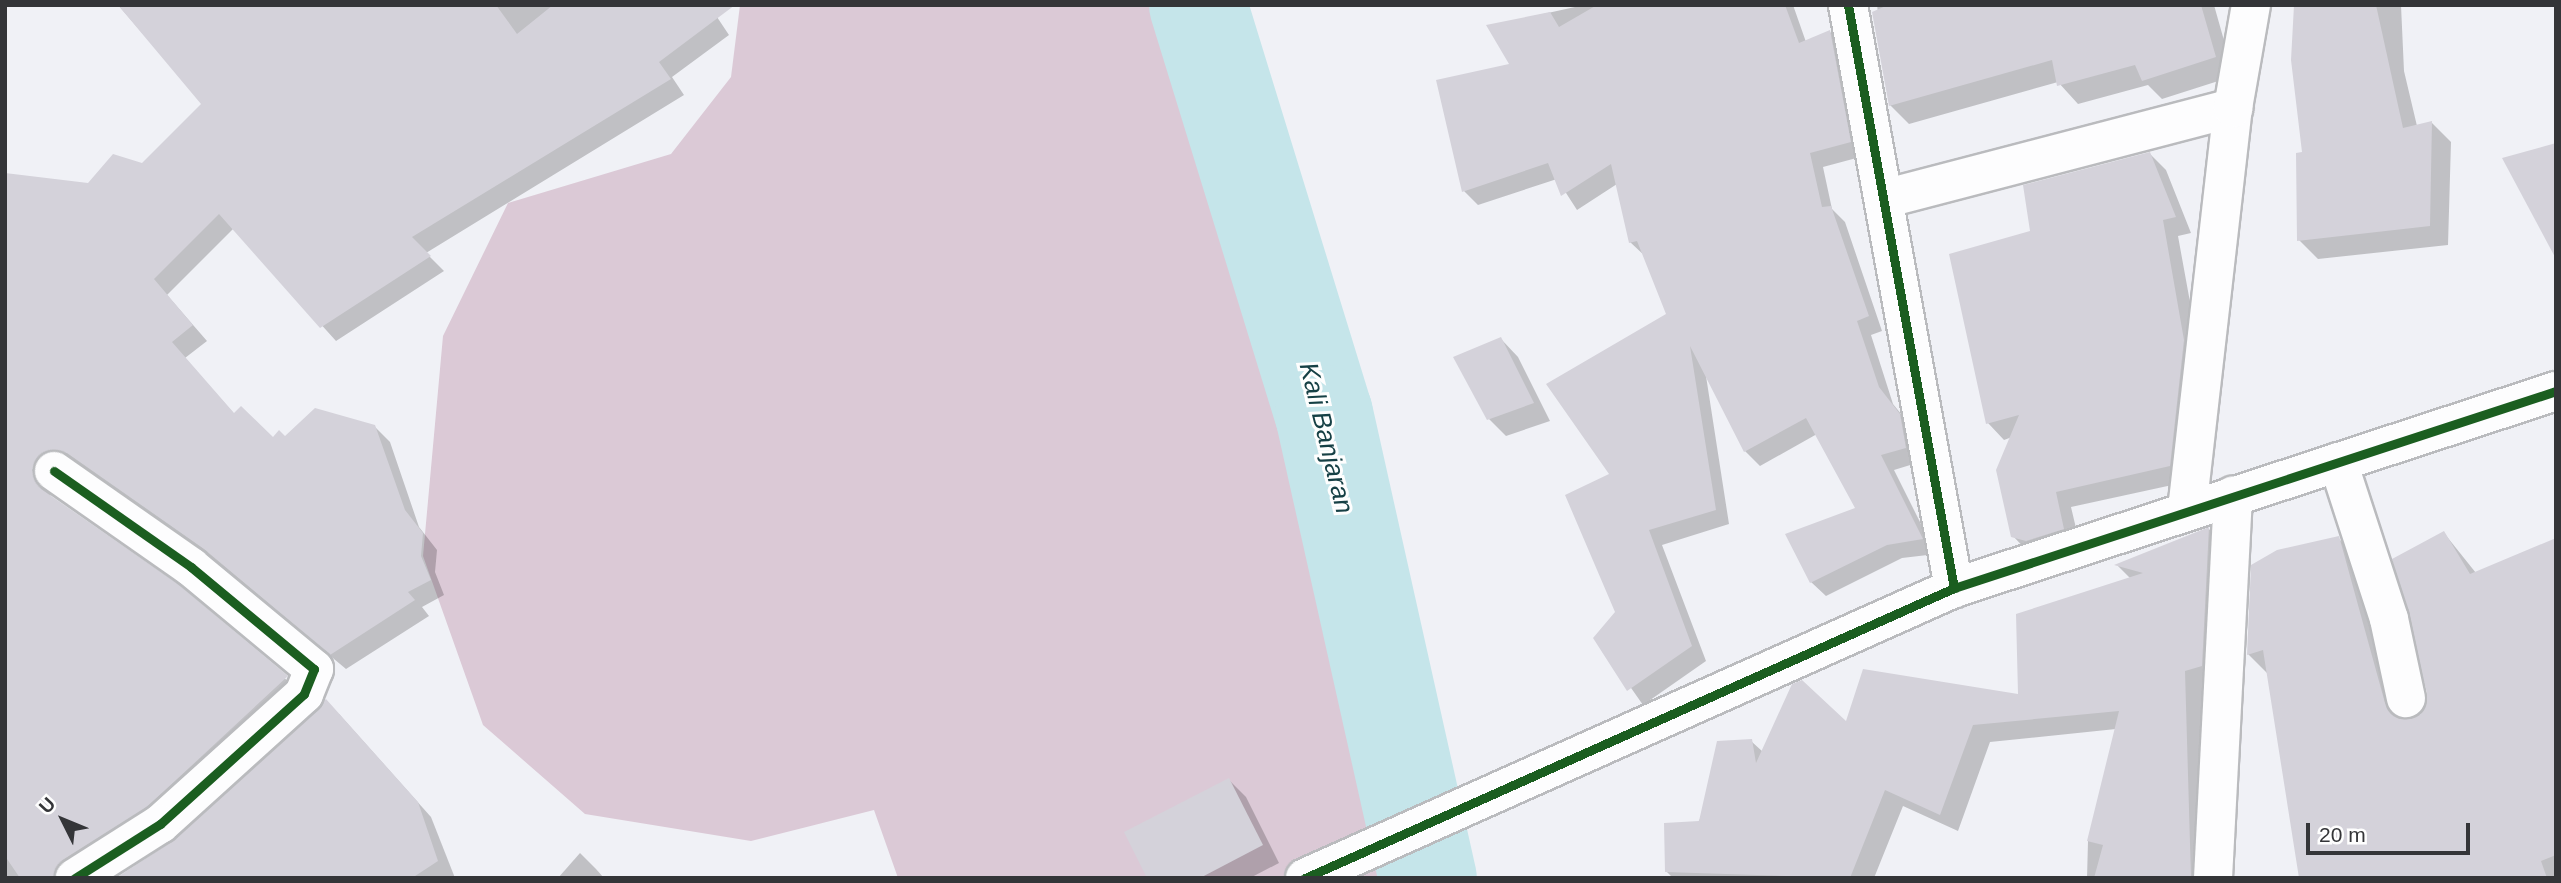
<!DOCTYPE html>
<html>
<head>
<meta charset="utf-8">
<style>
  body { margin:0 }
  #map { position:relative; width:2561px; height:883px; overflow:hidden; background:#f0f1f6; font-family:Arial,sans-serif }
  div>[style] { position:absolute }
  .forest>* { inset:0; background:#dbc9d6 }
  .shadow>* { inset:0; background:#0003 }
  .river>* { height:98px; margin:-49px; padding:0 49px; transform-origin:49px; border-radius:49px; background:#c5e5ea }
  .building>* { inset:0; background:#d4d2da }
  .roads { filter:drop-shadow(2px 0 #babbbe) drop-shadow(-2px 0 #babbbe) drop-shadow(0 2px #babbbe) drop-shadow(0 -2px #babbbe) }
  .street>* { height:38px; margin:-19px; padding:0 19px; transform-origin:19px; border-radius:19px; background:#fdfdfe }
  .cycleway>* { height:9px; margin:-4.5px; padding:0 4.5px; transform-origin:4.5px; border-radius:4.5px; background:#1b5e20 }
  span { translate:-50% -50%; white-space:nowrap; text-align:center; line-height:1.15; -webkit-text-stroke:6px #fefefe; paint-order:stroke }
  .water-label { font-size:26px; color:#164045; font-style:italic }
  .frame { position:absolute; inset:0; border:7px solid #343538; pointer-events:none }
  .north { position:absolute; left:28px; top:785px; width:70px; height:70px; -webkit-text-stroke:5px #fefefe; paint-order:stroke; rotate:313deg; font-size:19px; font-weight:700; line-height:28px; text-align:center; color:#343538 }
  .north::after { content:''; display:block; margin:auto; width:24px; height:32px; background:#343538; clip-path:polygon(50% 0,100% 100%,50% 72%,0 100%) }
  .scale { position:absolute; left:2306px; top:823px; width:164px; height:32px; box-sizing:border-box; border:4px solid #343538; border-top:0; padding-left:9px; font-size:21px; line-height:24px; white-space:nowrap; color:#343538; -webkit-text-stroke:5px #fefefe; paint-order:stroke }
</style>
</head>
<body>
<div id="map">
  <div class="forest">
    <div style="clip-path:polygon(740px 5px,1198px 5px,1324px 414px,1428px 878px,898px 878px,874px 810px,751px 841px,585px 814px,483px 725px,423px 556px,443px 336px,508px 203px,671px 154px,731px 77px)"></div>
  </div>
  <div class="shadow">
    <div style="clip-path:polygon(118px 5px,709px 5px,729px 35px,672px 77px,684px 95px,426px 253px,444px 271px,336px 341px,234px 228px,167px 295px,207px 341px,185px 358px,235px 415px,273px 439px,374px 426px,390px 442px,419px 527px,437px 550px,435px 572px,444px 595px,422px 607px,429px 616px,346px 669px,220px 564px,83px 467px,59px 466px,46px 486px,52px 499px,301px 691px,76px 878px,5px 878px,5px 176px,89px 185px,143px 164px,204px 104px)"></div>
    <div style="clip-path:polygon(1584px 5px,1793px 5px,1806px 42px,1830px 32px,1844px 46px,1864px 156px,1823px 167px,1832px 209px,1845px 222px,1882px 331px,1871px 335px,1893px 404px,1914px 430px,1920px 462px,1894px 470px,1936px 554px,1902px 558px,1826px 596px,1811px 582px,1858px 509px,1817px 434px,1760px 466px,1745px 451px,1706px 376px,1729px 524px,1662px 545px,1706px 661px,1643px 705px,1596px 638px,1617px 612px,1612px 475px,1668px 315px,1646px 257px,1630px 242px,1617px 184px,1577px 210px,1557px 179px,1478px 205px,1464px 191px,1512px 66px,1489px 26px)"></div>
    <div style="clip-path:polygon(1877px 5px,2214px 5px,2234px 76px,2162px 99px,2148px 85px,2078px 104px,2058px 82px,1909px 124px,1890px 105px)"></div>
    <div style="clip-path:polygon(2296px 5px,2401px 5px,2404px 71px,2417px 126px,2432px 123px,2451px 142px,2448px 245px,2318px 259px,2299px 240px,2304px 153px)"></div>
    <div style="clip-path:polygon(2150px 154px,2166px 170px,2191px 233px,2178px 236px,2200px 357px,2186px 482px,2071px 507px,2080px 545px,2029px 553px,2013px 536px,2012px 437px,2004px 440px,1988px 423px,2032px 232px)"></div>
    <div style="clip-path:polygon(1501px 339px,1518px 357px,1550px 421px,1506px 436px,1489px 419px)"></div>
    <div style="clip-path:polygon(2209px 529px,2226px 547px,2219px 683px,2202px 688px,2208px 878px,2087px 878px,2088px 841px,2116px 729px,1990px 742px,1958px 831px,1903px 806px,1874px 878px,1673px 878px,1666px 871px,1751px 741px,1763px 752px,1847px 724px,2020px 696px,2131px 579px,2118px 566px)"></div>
    <div style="clip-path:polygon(2444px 533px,2476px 573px,2556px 540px,2556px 878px,2301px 878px,2268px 674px,2248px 654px,2338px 538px,2358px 558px,2403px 720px,2421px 716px,2429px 693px)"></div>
    <div style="clip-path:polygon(339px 714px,431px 817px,455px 878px,153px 878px)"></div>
    <div style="clip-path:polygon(1229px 780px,1246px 797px,1279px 863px,1250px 878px,1149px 878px)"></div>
    <div style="clip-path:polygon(580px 853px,596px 869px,604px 878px,558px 878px)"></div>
  </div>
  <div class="river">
    <div style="left:1198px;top:5px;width:428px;rotate:72.9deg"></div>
    <div style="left:1324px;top:414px;width:476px;rotate:77.4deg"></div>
  </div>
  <div class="building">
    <div style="clip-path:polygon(118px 5px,496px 5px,517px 34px,553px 5px,735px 5px,659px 62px,671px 79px,412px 237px,431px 256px,320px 328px,219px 214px,154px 279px,193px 325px,172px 342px,234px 413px,241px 406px,273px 437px,279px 430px,285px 436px,315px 408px,375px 425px,405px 510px,423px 533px,421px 556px,431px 580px,408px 592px,415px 600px,330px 655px,204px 549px,67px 453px,44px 452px,32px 470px,41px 489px,178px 584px,288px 676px,147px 807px,63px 860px,53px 878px,20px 878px,5px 856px,5px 173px,88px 183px,113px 154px,142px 163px,201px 104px)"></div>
    <div style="clip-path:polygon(1597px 5px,1785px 5px,1799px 43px,1830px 30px,1851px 142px,1810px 153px,1822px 207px,1831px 206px,1869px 316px,1857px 321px,1879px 387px,1900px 414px,1906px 448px,1881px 455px,1923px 539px,1887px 545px,1810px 583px,1785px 534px,1855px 508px,1806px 418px,1744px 452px,1690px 346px,1716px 510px,1649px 530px,1692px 646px,1627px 691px,1593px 638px,1615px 612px,1565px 495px,1609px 474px,1546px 384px,1666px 314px,1637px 241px,1629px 243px,1611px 164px,1561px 196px,1548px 163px,1462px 192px,1436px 80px,1509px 64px,1486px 25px,1550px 12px,1559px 27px)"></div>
    <div style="clip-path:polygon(1888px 5px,2201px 5px,2216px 57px,2142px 81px,2135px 65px,2057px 86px,2052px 60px,1889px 106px,1872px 12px)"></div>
    <div style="clip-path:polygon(2294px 5px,2376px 5px,2403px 128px,2432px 121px,2430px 226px,2297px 241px,2296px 153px,2302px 152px,2291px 60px)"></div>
    <div style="clip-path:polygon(2556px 143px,2556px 259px,2502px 158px)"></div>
    <div style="clip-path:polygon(2150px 152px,2176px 217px,2163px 220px,2184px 340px,2170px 466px,2056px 492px,2064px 529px,2026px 541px,2011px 537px,1996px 470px,2019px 415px,1986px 424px,1949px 254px,2030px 231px,2023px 185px)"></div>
    <div style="clip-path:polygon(1501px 337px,1534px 403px,1487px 420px,1453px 357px)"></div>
    <div style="clip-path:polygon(2209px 527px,2202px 666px,2185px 671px,2191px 878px,2094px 878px,2103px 845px,2087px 841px,2119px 711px,1973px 725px,1940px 815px,1885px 790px,1850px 878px,1665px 872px,1664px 823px,1699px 821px,1717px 741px,1752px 739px,1756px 763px,1792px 684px,1802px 680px,1846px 721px,1863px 669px,2018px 694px,2016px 614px,2143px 573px,2114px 565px)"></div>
    <div style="clip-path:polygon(2444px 531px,2470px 574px,2556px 538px,2556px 855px,2541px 861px,2547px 878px,2299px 878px,2263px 650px,2247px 655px,2251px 565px,2277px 550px,2339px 536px,2385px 703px,2399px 719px,2410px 719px,2421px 714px,2427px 693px,2392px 559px)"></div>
    <div style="clip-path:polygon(326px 699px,418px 802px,438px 861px,412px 878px,116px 878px,174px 840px)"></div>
    <div style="clip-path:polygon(1229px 778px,1263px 845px,1200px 878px,1147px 878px,1124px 832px)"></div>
  </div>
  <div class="roads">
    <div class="street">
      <div style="left:1848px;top:5px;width:593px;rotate:79.7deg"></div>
      <div style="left:1887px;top:198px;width:358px;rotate:-14.6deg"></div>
      <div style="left:2338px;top:462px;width:165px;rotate:72deg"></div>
      <div style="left:2389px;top:619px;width:81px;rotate:77.9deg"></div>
      <div style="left:54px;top:471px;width:167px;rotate:35deg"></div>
      <div style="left:191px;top:567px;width:160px;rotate:39.7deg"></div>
      <div style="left:314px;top:669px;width:27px;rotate:112deg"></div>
      <div style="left:304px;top:694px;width:194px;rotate:137.9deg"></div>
      <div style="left:160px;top:824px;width:101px;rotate:147.6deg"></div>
      <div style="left:2187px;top:510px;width:405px;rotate:-83.5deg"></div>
      <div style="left:2233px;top:108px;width:105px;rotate:-80.1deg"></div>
      <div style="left:1305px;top:878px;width:711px;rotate:-24.08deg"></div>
      <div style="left:1954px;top:588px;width:633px;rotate:-18.12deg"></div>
      <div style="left:2213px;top:878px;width:383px;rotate:-87deg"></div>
    </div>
  </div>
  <div class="cycleway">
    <div style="left:1848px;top:5px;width:593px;rotate:79.7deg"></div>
    <div style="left:54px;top:471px;width:167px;rotate:35deg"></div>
    <div style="left:191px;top:567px;width:160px;rotate:39.7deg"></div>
    <div style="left:314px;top:669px;width:27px;rotate:112deg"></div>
    <div style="left:304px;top:694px;width:194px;rotate:137.9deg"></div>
    <div style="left:160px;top:824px;width:101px;rotate:147.6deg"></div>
    <div style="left:1305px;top:878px;width:711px;rotate:-24.08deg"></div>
    <div style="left:1954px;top:588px;width:633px;rotate:-18.12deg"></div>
  </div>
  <div class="water-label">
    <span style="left:1326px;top:438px;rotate:76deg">Kali Banjaran</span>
  </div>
  <div class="frame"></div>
  <div class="north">U</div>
  <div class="scale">20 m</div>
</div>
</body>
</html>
